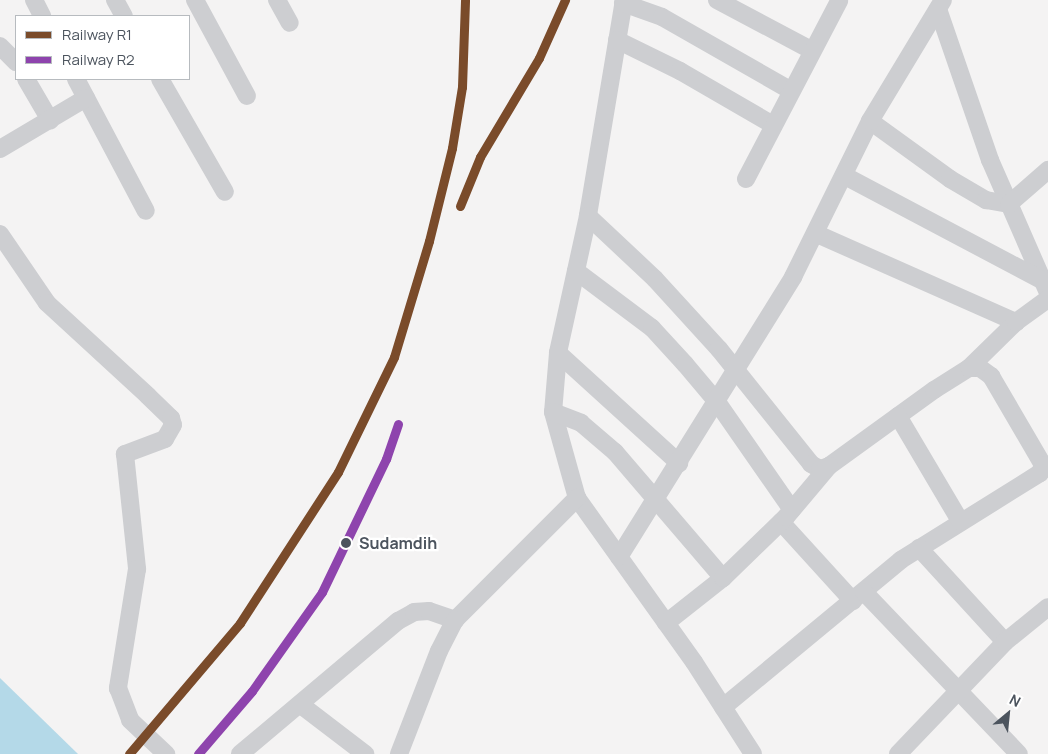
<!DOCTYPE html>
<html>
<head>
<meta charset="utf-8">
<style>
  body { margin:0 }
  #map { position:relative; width:1048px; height:754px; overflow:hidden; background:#f4f3f3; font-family:Manrope,sans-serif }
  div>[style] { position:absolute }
  .water>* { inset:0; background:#b4d9e8 }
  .minor>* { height:18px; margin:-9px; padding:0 9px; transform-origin:9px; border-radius:9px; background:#cdced1 }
  .rail-1>* { height:9px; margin:-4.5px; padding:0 4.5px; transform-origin:4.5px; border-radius:4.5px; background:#7a4b2a }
  .rail-2>* { height:9px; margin:-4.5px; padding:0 4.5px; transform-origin:4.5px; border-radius:4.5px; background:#8e44ad }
  .dots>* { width:14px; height:14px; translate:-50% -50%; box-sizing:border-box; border:2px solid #fff; border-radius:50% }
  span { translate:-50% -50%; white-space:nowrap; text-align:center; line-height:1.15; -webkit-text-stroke:4.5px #fff; paint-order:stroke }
  .stop-label { font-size:16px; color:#4c545e; font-weight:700 }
  .left { translate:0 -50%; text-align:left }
  .legend { position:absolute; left:15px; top:15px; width:175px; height:65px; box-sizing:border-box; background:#fff; border:1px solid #b7bbbf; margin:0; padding:6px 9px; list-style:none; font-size:15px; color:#4c545e }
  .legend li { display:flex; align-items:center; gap:10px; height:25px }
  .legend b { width:25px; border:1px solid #b7bbbf }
  .north { position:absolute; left:983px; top:689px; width:50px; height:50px; -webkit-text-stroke:4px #fff; paint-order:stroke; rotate:28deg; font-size:14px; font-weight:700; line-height:20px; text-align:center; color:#4c545e }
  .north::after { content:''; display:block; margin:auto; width:18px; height:22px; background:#4c545e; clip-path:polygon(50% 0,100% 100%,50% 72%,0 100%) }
</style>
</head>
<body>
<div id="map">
  <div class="water">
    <div style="clip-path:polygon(0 678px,78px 754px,0 754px)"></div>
  </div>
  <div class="minor">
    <div style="left:34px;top:0;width:18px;rotate:63deg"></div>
    <div style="left:115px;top:0;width:18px;rotate:61deg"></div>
    <div style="left:195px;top:0;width:109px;rotate:61.6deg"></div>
    <div style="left:277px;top:0;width:26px;rotate:61deg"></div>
    <div style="left:624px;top:0;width:219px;rotate:99.5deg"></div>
    <div style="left:588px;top:216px;width:140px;rotate:102.4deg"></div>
    <div style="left:558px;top:353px;width:59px;rotate:94.8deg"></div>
    <div style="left:553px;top:412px;width:89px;rotate:74.4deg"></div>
    <div style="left:577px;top:498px;width:201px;rotate:54.5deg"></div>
    <div style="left:694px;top:662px;width:109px;rotate:57.3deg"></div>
    <div style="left:717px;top:0;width:106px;rotate:28deg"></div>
    <div style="left:623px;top:3px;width:41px;rotate:19.7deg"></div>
    <div style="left:662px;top:17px;width:147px;rotate:29.7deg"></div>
    <div style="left:938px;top:9px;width:160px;rotate:71deg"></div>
    <div style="left:990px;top:160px;width:145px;rotate:66.4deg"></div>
    <div style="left:617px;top:40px;width:70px;rotate:26.2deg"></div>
    <div style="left:680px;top:71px;width:108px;rotate:30.1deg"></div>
    <div style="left:0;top:46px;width:23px;rotate:45deg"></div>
    <div style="left:26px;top:79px;width:48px;rotate:59.7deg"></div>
    <div style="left:76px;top:79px;width:149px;rotate:62.1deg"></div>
    <div style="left:160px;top:79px;width:130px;rotate:60.1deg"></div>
    <div style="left:870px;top:121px;width:99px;rotate:35.9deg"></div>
    <div style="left:950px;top:179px;width:42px;rotate:30.3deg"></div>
    <div style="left:986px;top:200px;width:23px;rotate:10deg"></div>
    <div style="left:1009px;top:204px;width:52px;rotate:-41.1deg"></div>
    <div style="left:0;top:149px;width:100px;rotate:-30.7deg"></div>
    <div style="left:845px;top:176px;width:224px;rotate:27.9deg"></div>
    <div style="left:746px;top:179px;width:201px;rotate:-62.4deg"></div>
    <div style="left:588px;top:216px;width:92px;rotate:43.2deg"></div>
    <div style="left:655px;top:279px;width:95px;rotate:47.6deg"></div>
    <div style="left:719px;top:349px;width:147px;rotate:51.3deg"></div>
    <div style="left:811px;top:464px;width:10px;rotate:29deg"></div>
    <div style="left:820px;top:469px;width:9px;rotate:-18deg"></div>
    <div style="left:829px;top:466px;width:130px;rotate:-35.9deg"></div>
    <div style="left:934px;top:390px;width:41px;rotate:-32.2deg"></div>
    <div style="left:969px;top:368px;width:11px"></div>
    <div style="left:980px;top:368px;width:14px;rotate:36deg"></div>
    <div style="left:991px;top:376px;width:103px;rotate:59.7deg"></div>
    <div style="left:1043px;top:465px;width:9px;rotate:111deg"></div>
    <div style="left:1040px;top:473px;width:164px;rotate:148deg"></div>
    <div style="left:901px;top:560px;width:231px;rotate:140.4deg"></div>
    <div style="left:0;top:234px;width:83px;rotate:55.7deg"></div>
    <div style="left:47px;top:303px;width:137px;rotate:42.6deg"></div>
    <div style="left:148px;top:396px;width:32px;rotate:44deg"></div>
    <div style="left:171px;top:418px;width:7px;rotate:74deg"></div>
    <div style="left:173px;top:425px;width:16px;rotate:120deg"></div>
    <div style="left:165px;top:439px;width:43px;rotate:159.4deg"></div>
    <div style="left:125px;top:454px;width:116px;rotate:84deg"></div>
    <div style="left:137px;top:569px;width:121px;rotate:99.1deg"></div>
    <div style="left:118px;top:688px;width:34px;rotate:69deg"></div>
    <div style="left:130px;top:720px;width:50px;rotate:43.4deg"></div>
    <div style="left:817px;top:234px;width:218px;rotate:23.9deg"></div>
    <div style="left:576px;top:271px;width:95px;rotate:36.9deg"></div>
    <div style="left:652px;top:328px;width:49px;rotate:47.5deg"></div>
    <div style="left:685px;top:364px;width:50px;rotate:49.9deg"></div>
    <div style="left:717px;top:402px;width:131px;rotate:55.2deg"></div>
    <div style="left:558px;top:353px;width:164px;rotate:42.3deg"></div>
    <div style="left:969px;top:368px;width:66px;rotate:-44.4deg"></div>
    <div style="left:1016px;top:322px;width:39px;rotate:-36deg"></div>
    <div style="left:553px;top:412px;width:30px;rotate:21deg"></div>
    <div style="left:581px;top:423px;width:45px;rotate:40.5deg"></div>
    <div style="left:615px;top:452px;width:166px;rotate:49.4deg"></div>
    <div style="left:898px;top:416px;width:122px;rotate:59.4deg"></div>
    <div style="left:781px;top:522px;width:107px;rotate:47.7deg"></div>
    <div style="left:919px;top:548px;width:127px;rotate:47.5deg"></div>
    <div style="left:619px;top:557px;width:330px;rotate:-58.1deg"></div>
    <div style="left:793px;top:277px;width:174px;rotate:-63.7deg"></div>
    <div style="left:870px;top:121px;width:141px;rotate:-58.9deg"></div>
    <div style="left:864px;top:592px;width:224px;rotate:46.3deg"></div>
    <div style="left:666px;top:623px;width:73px;rotate:-38.3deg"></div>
    <div style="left:723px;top:578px;width:88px;rotate:-44.1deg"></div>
    <div style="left:786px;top:517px;width:67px;rotate:-49.9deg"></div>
    <div style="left:301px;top:705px;width:81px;rotate:37.4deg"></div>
    <div style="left:240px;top:754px;width:207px;rotate:-40.1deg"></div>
    <div style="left:398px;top:621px;width:18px;rotate:-29deg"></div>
    <div style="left:414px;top:612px;width:15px;rotate:-4deg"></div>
    <div style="left:429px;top:611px;width:28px;rotate:19deg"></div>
    <div style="left:455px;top:620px;width:173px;rotate:-45deg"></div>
    <div style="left:399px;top:754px;width:110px;rotate:-68.8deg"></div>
    <div style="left:439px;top:651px;width:35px;rotate:-63deg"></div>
    <div style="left:898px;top:754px;width:155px;rotate:-46.3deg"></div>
    <div style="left:1005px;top:642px;width:55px;rotate:-39.1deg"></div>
  </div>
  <div class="rail-1">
    <div style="left:460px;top:206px;width:53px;rotate:-67.8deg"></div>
    <div style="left:480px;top:157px;width:115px;rotate:-59.2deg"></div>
    <div style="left:539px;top:58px;width:64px;rotate:-65.9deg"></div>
    <div style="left:129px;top:754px;width:172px;rotate:-49.7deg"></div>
    <div style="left:240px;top:623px;width:180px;rotate:-57deg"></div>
    <div style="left:338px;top:472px;width:128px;rotate:-64deg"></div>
    <div style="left:394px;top:357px;width:121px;rotate:-73.2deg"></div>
    <div style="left:429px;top:241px;width:96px;rotate:-76.1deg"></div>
    <div style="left:452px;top:148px;width:62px;rotate:-80.7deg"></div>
    <div style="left:462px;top:87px;width:87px;rotate:-88deg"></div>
  </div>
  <div class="rail-2">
    <div style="left:198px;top:754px;width:83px;rotate:-49.4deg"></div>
    <div style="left:252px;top:691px;width:121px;rotate:-54.7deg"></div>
    <div style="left:322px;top:592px;width:148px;rotate:-64.3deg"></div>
    <div style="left:386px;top:459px;width:37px;rotate:-71deg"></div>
  </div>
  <div class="dots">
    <div style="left:346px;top:543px;background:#4c545e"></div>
  </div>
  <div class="stop-label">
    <span class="left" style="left:359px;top:543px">Sudamdih</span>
  </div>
  <ul class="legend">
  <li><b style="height:6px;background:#7a4b2a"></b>Railway R1</li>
  <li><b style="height:6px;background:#8e44ad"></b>Railway R2</li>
  </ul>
  <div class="north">N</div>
</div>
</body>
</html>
